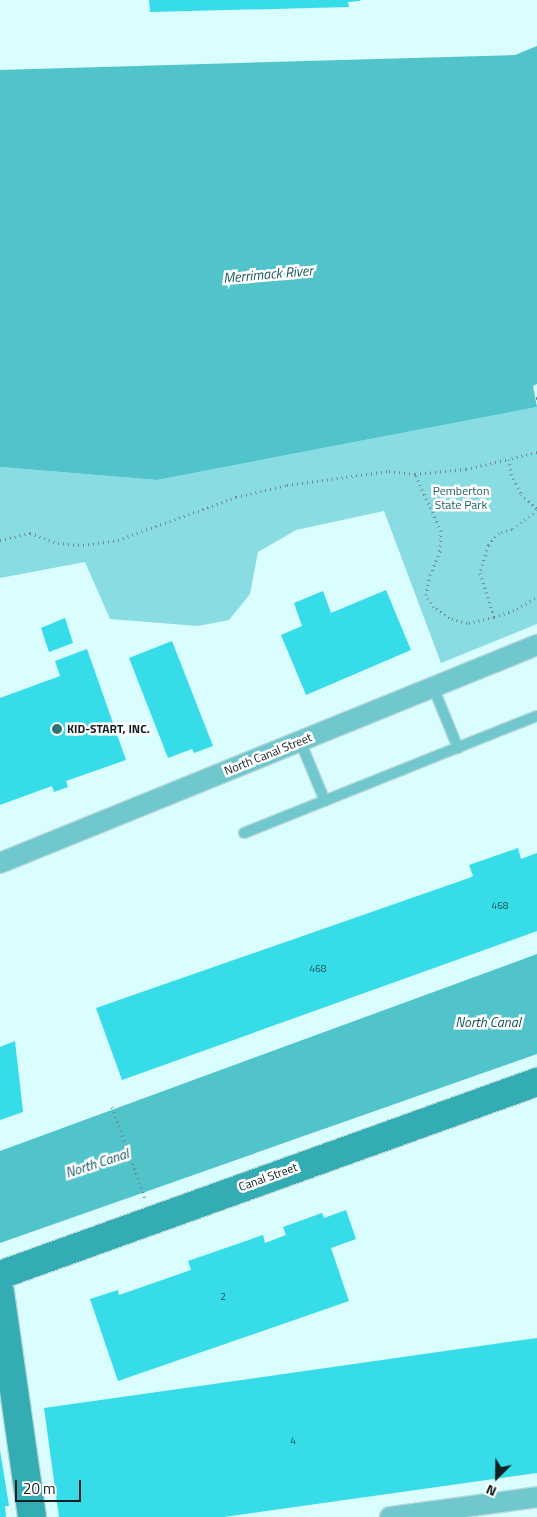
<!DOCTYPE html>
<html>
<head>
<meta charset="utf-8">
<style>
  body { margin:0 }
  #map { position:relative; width:537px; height:1517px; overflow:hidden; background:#dafdff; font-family:"Titillium Web",sans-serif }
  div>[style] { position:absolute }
  .green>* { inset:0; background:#88dce2 }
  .water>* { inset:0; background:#50c3cb }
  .building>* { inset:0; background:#36dce7 }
  .path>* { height:3px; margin-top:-1.5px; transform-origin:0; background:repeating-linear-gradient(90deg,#728a8b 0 1px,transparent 0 5px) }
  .roads { filter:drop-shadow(1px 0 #badadb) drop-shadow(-1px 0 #badadb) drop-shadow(0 1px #badadb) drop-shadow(0 -1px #badadb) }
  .lane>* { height:10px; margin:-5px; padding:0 5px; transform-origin:5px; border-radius:5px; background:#70c8ce }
  .street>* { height:20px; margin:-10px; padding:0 10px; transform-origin:10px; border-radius:10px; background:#70c8ce }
  .secondary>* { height:28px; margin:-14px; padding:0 14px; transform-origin:14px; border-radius:14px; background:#34acb4 }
  .dots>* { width:14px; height:14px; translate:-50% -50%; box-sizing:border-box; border:2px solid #fff; border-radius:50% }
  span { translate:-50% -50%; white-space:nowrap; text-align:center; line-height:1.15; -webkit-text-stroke:5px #fff; paint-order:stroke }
  .number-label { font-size:10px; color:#1c4f52 }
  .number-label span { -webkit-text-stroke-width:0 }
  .park-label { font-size:12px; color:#1e5e63 }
  .poi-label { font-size:12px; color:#132021; font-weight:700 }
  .left { translate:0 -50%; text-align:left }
  .street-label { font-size:12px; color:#132021 }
  .water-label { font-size:14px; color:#14565b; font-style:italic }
  .north { position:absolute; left:472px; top:1452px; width:50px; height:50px; -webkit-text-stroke:4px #fff; paint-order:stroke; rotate:203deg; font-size:14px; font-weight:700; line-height:20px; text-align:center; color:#132021 }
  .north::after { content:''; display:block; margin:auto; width:18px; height:22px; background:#132021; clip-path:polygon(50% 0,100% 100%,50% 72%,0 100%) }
  .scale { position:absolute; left:15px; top:1480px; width:66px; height:22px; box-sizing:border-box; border:2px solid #132021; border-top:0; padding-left:6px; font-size:15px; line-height:18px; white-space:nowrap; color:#132021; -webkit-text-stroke:4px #fff; paint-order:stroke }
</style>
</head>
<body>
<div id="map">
  <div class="green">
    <div style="clip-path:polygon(537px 407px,537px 624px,441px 663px,384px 511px,296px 530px,258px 552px,250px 594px,229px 620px,198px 626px,110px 619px,85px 562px,0 578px,0 467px,157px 480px)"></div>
  </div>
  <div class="water">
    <div style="clip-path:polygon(537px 46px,537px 384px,533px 386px,537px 407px,157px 480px,0 467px,0 70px,515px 55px)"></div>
    <div style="clip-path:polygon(537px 954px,537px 1054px,0 1243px,0 1151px)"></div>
  </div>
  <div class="building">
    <div style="clip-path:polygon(149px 0,360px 0,360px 1px,348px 2px,349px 7px,150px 12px)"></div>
    <div style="clip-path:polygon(386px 590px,411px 650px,306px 695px,281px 635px,302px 626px,294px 603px,323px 591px,331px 613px)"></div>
    <div style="clip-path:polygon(65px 618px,73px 643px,49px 652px,41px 628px)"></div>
    <div style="clip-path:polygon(172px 641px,213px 746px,194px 753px,192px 749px,168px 758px,129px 658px)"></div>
    <div style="clip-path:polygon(87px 649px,126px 760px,66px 781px,68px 787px,54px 792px,52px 786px,0 805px,0 698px,60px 676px,55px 661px)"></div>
    <div style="clip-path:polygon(518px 848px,521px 859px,537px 853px,537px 931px,122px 1080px,96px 1008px,469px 878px,473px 876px,469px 865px)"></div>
    <div style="clip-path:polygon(15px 1041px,23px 1112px,0 1120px,0 1047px)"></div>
    <div style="clip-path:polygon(346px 1210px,356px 1239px,331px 1248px,349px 1301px,118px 1381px,90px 1299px,118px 1290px,119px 1295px,191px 1270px,188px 1261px,263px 1235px,265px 1243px,286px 1235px,283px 1227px,322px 1213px,324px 1218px)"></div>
    <div style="clip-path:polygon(537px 1338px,537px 1473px,224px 1517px,59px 1517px,44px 1408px)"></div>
    <div style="clip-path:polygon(0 1450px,9px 1506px,5px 1506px,6px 1517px,0 1517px)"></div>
  </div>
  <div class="path">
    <div style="left:536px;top:398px;width:1px"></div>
    <div style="left:537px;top:452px;width:29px;rotate:166deg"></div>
    <div style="left:509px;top:459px;width:15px;rotate:82deg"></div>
    <div style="left:511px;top:474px;width:22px;rotate:63deg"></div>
    <div style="left:521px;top:494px;width:22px;rotate:43deg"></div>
    <div style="left:537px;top:510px;width:31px;rotate:143deg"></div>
    <div style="left:512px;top:529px;width:14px;rotate:163deg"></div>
    <div style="left:499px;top:533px;width:16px;rotate:133deg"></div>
    <div style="left:488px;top:545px;width:29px;rotate:106deg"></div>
    <div style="left:480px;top:573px;width:46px;rotate:72.3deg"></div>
    <div style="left:494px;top:617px;width:24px;rotate:-19deg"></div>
    <div style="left:517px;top:609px;width:23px;rotate:-31deg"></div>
    <div style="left:0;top:540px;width:31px;rotate:-13deg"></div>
    <div style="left:30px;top:533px;width:30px;rotate:20deg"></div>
    <div style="left:58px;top:543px;width:25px;rotate:5deg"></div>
    <div style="left:83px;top:545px;width:35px;rotate:-8deg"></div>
    <div style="left:118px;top:540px;width:126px;rotate:-20deg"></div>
    <div style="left:236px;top:497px;width:52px;rotate:-13.2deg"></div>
    <div style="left:287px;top:485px;width:103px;rotate:-7.8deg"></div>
    <div style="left:389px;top:471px;width:26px;rotate:7deg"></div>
    <div style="left:494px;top:617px;width:28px;rotate:167deg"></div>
    <div style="left:467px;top:623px;width:19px;rotate:-164deg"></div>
    <div style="left:449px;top:618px;width:19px;rotate:-144deg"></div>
    <div style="left:434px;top:607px;width:14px;rotate:-124deg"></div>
    <div style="left:426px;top:595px;width:20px;rotate:-79deg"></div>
    <div style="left:430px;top:575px;width:26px;rotate:-67deg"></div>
    <div style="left:440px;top:551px;width:20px;rotate:-87deg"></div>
    <div style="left:441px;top:531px;width:63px;rotate:-114.5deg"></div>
    <div style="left:415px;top:474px;width:51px;rotate:-5.6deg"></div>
    <div style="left:466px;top:469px;width:44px;rotate:-13.1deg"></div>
    <div style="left:112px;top:1107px;width:97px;rotate:70.1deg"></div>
  </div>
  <div class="roads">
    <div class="lane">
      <div style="left:433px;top:687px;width:66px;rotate:67.7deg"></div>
      <div style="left:300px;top:741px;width:65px;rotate:67.4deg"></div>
      <div style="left:244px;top:833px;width:315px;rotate:-21.8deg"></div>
    </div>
    <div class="street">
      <div style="left:0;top:863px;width:580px;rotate:-22.1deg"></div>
      <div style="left:390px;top:1517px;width:148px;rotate:-7.7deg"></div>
    </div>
    <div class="secondary">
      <div style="left:0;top:1275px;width:571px;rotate:-19.77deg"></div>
      <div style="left:0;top:1292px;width:227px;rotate:81.9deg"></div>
    </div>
  </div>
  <div class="dots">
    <div style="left:57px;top:729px;background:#2b757a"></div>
  </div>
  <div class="number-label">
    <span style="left:500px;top:906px">468</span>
    <span style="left:318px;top:969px">468</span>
    <span style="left:223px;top:1297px">2</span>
    <span style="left:293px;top:1441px">4</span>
  </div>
  <div class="park-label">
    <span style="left:461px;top:498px">Pemberton<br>State Park</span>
  </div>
  <div class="poi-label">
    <span class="left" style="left:67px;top:729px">KID-START, INC.</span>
  </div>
  <div class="street-label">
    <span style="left:268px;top:754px;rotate:-22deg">North Canal Street</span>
    <span style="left:268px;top:1177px;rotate:-20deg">Canal Street</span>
  </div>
  <div class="water-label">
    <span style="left:268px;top:274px;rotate:-5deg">Merrimack River</span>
    <span style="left:488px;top:1022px">North Canal</span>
    <span style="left:97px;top:1163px;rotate:-18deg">North Canal</span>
  </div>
  <div class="north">N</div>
  <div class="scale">20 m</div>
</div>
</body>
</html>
